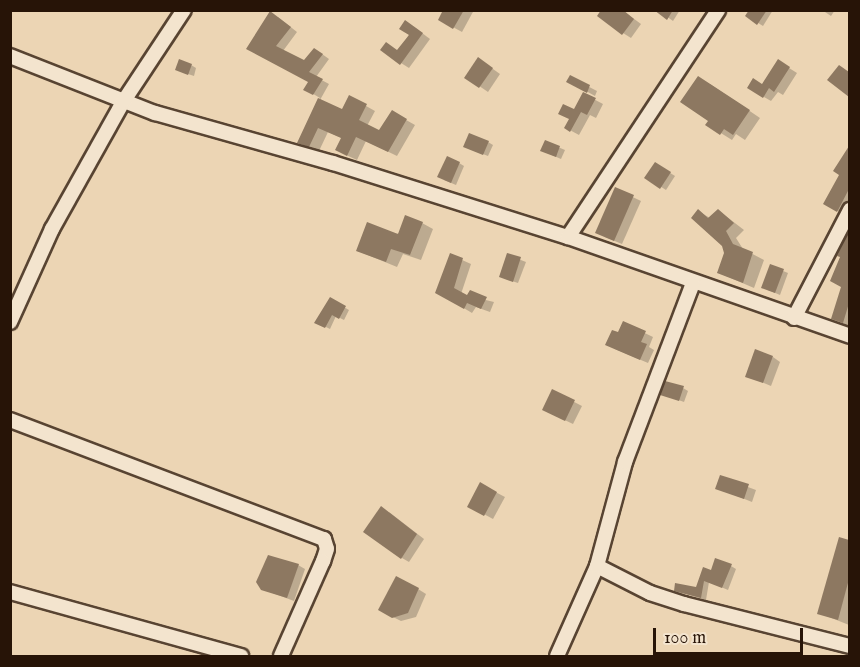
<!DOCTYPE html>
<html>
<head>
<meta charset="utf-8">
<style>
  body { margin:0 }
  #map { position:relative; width:860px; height:667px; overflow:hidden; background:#ecd5b4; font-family:"IM FELL English",serif }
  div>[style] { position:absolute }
  .shadow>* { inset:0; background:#0003 }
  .building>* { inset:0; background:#8d7861 }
  .roads { filter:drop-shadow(2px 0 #584432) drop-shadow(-2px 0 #584432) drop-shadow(0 2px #584432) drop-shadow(0 -2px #584432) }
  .minor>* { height:14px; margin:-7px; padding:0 7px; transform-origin:7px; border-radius:7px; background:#f3e4ce }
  span { translate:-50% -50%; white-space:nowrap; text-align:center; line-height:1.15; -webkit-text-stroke:6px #f3e4ce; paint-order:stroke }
  .frame { position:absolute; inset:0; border:12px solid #271407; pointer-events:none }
  .scale { position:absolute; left:653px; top:628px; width:150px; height:27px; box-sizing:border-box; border:3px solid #271407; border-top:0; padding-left:8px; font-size:18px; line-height:21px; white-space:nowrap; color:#271407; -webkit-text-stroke:4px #f3e4ce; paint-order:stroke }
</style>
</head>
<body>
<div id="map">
  <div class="shadow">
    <div style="clip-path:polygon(445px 10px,474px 10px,462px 32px,440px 20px)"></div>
    <div style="clip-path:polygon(622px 10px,641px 24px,631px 38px,623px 33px)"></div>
    <div style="clip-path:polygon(658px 10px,680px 10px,673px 21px)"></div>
    <div style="clip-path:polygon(751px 10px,773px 10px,763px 26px,747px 16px)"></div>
    <div style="clip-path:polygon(822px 10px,835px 10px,831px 16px)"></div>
    <div style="clip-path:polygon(278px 17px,297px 32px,283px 51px,305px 62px,322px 54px,329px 59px,316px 77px,329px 84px,320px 100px,343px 111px,350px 97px,375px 111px,367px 126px,380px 132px,392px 112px,415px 125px,397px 156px,366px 141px,357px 160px,346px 155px,342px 138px,328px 132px,319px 151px,298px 143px,320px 98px,305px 89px,310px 81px,255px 53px)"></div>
    <div style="clip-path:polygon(414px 27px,430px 39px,409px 68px,401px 63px,398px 52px)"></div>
    <div style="clip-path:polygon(778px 61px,797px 73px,783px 95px,778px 92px,771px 101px,764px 97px,762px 85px)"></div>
    <div style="clip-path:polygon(486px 64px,500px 74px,488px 92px,466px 77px)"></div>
    <div style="clip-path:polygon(191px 65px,196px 68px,194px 76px,182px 72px)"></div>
    <div style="clip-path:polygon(570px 77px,597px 91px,595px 96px,568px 81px)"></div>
    <div style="clip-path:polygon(710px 84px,760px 118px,745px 140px,736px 134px,732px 140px,708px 125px)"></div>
    <div style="clip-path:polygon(584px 94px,603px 104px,596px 118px,590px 115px,579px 135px,566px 128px)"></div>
    <div style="clip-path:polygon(488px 142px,493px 145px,488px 156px,470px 149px)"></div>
    <div style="clip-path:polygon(546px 142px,565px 150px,561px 159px,547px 153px)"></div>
    <div style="clip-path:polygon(848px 150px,850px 205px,844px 214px,825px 204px,841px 174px)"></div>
    <div style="clip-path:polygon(459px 163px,464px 166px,456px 185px,444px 180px)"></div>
    <div style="clip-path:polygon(656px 164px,675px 176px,666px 190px,647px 178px)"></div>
    <div style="clip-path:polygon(616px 189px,641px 201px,622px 244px,605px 237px)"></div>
    <div style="clip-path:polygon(718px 210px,744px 230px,736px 238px,743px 249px,764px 260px,754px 288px,719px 273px,726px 253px,724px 246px,698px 211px,710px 218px)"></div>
    <div style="clip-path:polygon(422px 223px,433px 229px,421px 260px,403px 254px,397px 267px,358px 251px)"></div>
    <div style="clip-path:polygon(850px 234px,850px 327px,832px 318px,843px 287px,842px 257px,839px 255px)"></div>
    <div style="clip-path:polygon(451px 255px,471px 264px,461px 294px,494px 302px,490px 312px,476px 307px,472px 313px,437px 292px)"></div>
    <div style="clip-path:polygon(508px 255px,526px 262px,518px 283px,506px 279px)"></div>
    <div style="clip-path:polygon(771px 266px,788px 273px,780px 295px,768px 290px)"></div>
    <div style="clip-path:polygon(330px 299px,349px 310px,344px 320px,336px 316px,330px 329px,316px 322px)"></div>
    <div style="clip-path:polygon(624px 323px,653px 337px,649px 347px,654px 350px,648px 363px,615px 349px)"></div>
    <div style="clip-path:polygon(773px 357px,780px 362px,771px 386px,747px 376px)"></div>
    <div style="clip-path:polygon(683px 388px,688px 391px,684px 402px,662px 394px)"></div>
    <div style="clip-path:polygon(553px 391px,582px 406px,573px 424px,552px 414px)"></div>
    <div style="clip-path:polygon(721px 477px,756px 490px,752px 502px,717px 488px)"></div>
    <div style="clip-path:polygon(480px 484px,505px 497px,493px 519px,469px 506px)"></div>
    <div style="clip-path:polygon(389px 512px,424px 539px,409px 562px,402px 558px)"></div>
    <div style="clip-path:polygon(840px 539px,850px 542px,849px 625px,819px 613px)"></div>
    <div style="clip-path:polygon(298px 565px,305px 569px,294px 601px,262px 589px)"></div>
    <div style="clip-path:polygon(731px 566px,736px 569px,728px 590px,709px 582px,706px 600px,676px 591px,697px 589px,711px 572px)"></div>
    <div style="clip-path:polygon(418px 589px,426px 594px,416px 617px,401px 621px,387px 614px)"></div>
  </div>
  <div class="building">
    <div style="clip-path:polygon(443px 10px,464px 10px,453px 29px,438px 20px)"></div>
    <div style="clip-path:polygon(601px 10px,623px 10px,634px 19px,622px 35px,597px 16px)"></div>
    <div style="clip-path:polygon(654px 10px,673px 10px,667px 20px)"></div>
    <div style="clip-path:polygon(749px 10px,767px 10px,757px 25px,745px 16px)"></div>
    <div style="clip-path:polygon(270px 11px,291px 27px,276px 46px,304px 60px,314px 48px,323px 54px,309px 72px,323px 79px,313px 95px,303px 90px,308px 82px,246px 49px)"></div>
    <div style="clip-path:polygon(405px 20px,423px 33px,400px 65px,380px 50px,386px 42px,397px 50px,409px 35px,399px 29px)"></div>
    <div style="clip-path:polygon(478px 57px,493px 68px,479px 88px,464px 78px)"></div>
    <div style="clip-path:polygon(179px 59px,192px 64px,188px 75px,175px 70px)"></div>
    <div style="clip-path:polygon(778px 59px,790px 67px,774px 92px,769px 88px,763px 98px,747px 88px,753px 78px,762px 84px)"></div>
    <div style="clip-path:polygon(839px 65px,849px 72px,849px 97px,827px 80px)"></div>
    <div style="clip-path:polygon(570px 75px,590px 85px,587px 93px,566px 82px)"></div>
    <div style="clip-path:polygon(698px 76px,750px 110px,733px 135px,724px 129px,720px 135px,705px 125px,708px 121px,680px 102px)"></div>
    <div style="clip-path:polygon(583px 92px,596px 98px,587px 115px,581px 112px,570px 132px,564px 128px,569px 119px,558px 114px,563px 104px,574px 109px)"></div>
    <div style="clip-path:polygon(349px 95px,367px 104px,359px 120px,379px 130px,392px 110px,407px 119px,388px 152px,356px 137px,347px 156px,335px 150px,341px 138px,318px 128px,309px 147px,297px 143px,318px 98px,342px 109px)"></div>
    <div style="clip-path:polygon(469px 133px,489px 141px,483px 155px,463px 147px)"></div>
    <div style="clip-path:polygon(545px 140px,560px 146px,556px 157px,540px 151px)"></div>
    <div style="clip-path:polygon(849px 146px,849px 189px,837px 212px,823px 204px,839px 175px,833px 171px)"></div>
    <div style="clip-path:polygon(447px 156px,460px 162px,451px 183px,437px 177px)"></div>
    <div style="clip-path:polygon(655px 162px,671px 172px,660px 189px,644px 178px)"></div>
    <div style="clip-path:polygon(615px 187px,634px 195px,614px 241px,595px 233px)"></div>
    <div style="clip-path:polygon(698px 209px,708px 218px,718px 209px,734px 223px,726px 231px,733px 244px,753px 252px,743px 283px,717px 273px,724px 253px,722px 246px,691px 218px)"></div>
    <div style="clip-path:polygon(405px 215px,423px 222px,410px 255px,391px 249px,386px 262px,356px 251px,367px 222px,398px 234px)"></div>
    <div style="clip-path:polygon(849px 231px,849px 303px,843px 323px,831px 319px,841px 287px,830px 281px,840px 257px,837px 256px)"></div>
    <div style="clip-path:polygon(450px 253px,463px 258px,454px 288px,467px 295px,470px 290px,487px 297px,481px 309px,467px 303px,464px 309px,435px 293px)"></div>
    <div style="clip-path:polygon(507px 253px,521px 257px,513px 282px,499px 277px)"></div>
    <div style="clip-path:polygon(770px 264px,784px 269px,775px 293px,761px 288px)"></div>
    <div style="clip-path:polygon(330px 297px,346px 306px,339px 319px,332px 315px,325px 328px,314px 323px)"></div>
    <div style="clip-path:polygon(623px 321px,646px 331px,641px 342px,647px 344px,640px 360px,605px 345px,612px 330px,618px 332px)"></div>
    <div style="clip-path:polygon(755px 349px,773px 356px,763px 383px,745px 377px)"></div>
    <div style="clip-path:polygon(665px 381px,684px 386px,679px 401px,660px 395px)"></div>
    <div style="clip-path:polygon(552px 389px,575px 400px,565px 421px,542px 410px)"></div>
    <div style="clip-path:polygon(720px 475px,749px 484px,744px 499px,715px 489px)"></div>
    <div style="clip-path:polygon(480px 482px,497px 492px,484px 516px,467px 507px)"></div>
    <div style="clip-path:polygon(381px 506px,417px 534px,401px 559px,363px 532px)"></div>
    <div style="clip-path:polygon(839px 537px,849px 540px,849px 579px,838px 620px,817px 614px)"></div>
    <div style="clip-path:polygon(268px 555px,299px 564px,287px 598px,261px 590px,256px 582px)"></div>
    <div style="clip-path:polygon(715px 558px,732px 564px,722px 588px,704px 581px,701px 598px,674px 591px,675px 583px,696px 587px,703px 567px,711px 570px)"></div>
    <div style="clip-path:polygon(396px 576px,419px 588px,408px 613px,392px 618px,378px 610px)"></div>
  </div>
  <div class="roads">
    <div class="minor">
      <div style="left:10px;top:56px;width:156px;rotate:21.5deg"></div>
      <div style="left:155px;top:113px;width:185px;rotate:15.7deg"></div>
      <div style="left:333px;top:163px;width:246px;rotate:17.5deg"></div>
      <div style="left:568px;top:237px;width:299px;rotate:19.3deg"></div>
      <div style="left:568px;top:237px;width:272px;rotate:-56.5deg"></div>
      <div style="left:794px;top:318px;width:122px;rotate:-62.6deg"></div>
      <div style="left:10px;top:322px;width:102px;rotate:-65.7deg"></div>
      <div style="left:52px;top:229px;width:145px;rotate:-60.8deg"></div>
      <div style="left:123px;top:102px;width:110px;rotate:-56.5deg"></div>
      <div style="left:10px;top:420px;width:336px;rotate:20.8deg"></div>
      <div style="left:324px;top:539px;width:10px;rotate:73deg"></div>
      <div style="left:327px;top:549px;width:13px;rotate:108deg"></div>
      <div style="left:323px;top:561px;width:104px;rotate:113.9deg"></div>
      <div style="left:597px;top:566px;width:59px;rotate:27deg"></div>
      <div style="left:650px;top:593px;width:36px;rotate:18deg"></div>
      <div style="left:684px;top:604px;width:171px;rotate:14.2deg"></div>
      <div style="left:10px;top:592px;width:240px;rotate:15.5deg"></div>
      <div style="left:557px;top:656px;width:98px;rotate:-66deg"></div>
      <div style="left:597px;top:566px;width:108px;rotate:-74.9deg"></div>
      <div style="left:625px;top:462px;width:191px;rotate:-69.2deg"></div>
    </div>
  </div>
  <div class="frame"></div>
  <div class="scale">100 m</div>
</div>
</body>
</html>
